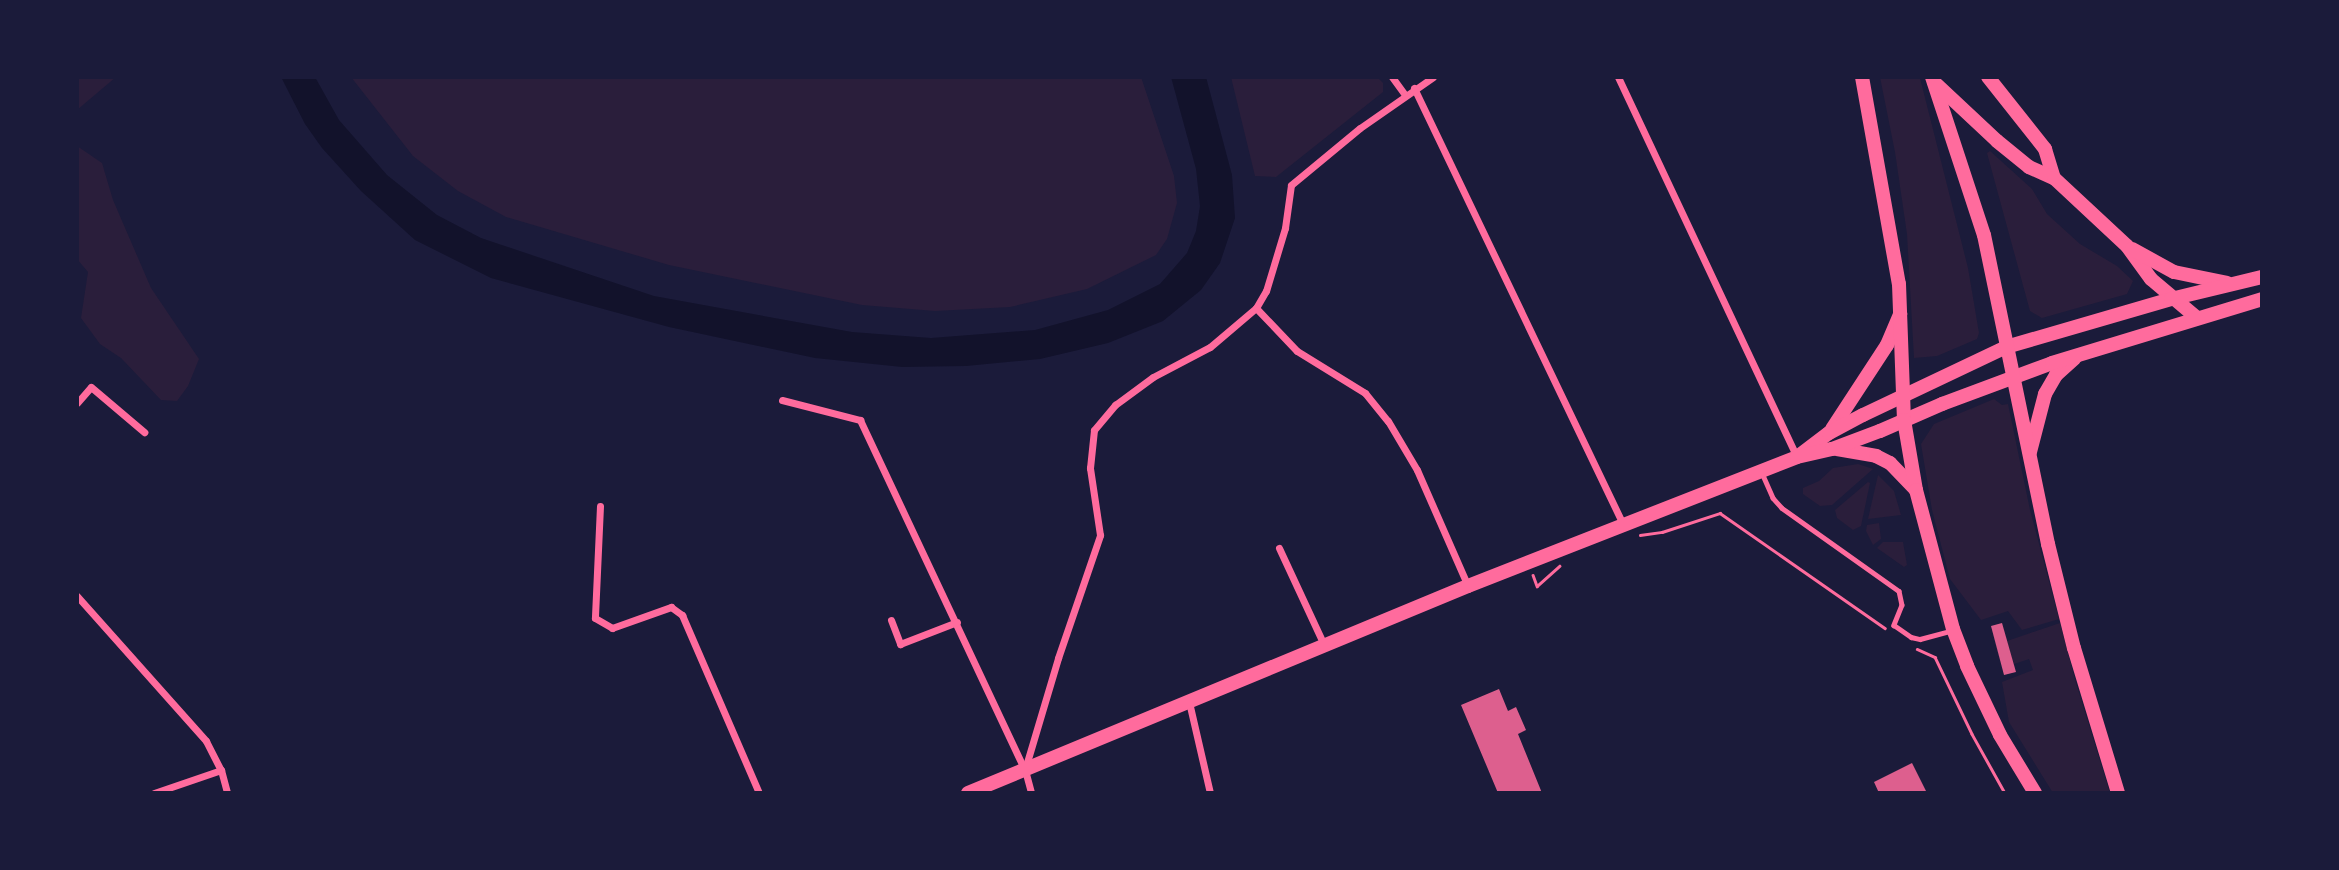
<!DOCTYPE html>
<html>
<head>
<meta charset="utf-8">
<style>
  body { margin:0 }
  #map { position:relative; width:2339px; height:870px; overflow:hidden; background:#1b1b3a; font-family:"Fira Sans Condensed",sans-serif }
  div>[style] { position:absolute }
  .green>* { inset:0; background:#2a1e3b }
  .water>* { inset:0; background:#12122b }
  .building>* { inset:0; background:#dd5f8e }
  .path>* { height:2.5px; margin:-1.25px; padding:0 1.25px; transform-origin:1.25px; border-radius:1.25px; background:#ff6b9d }
  .service>* { height:4.5px; margin:-2.25px; padding:0 2.25px; transform-origin:2.25px; border-radius:2.25px; background:#ff6b9d }
  .minor>* { height:7px; margin:-3.5px; padding:0 3.5px; transform-origin:3.5px; border-radius:3.5px; background:#ff6b9d }
  .primary>* { height:14px; margin:-7px; padding:0 7px; transform-origin:7px; border-radius:7px; background:#ff6b9d }
  .trunk>* { height:14px; margin:-7px; padding:0 7px; transform-origin:7px; border-radius:7px; background:#ff6b9d }
  span { translate:-50% -50%; white-space:nowrap; text-align:center; line-height:1.15; -webkit-text-stroke:7px #1b1b3a; paint-order:stroke }
  .frame { position:absolute; inset:0; border:79px solid #1b1b3a; pointer-events:none }
</style>
</head>
<body>
<div id="map">
  <div class="green">
    <div style="clip-path:polygon(77px 77px,116px 77px,77px 110px)"></div>
    <div style="clip-path:polygon(351px 77px,1141px 77px,1174px 176px,1177px 203px,1167px 239px,1156px 255px,1087px 289px,1010px 307px,935px 311px,862px 305px,669px 265px,506px 217px,458px 191px,413px 156px)"></div>
    <div style="clip-path:polygon(1231px 77px,1377px 77px,1383px 83px,1383px 92px,1276px 177px,1255px 176px)"></div>
    <div style="clip-path:polygon(1880px 77px,1920px 78px,1968px 268px,1979px 333px,1977px 339px,1937px 356px,1914px 358px,1907px 234px,1895px 152px)"></div>
    <div style="clip-path:polygon(77px 146px,102px 163px,113px 200px,151px 288px,199px 359px,188px 386px,177px 401px,161px 400px,121px 358px,100px 344px,81px 318px,88px 272px,77px 259px)"></div>
    <div style="clip-path:polygon(1990px 151px,2032px 189px,2047px 214px,2080px 244px,2117px 266px,2133px 281px,2127px 294px,2042px 318px,2030px 311px,1987px 153px)"></div>
    <div style="clip-path:polygon(1994px 399px,2002px 405px,2008px 404px,2030px 510px,2059px 619px,2022px 630px,2008px 611px,1981px 620px,1950px 579px,1932px 510px,1921px 444px,1934px 424px)"></div>
    <div style="clip-path:polygon(1858px 464px,1873px 469px,1832px 505px,1820px 506px,1803px 494px,1803px 488px,1819px 481px,1833px 468px)"></div>
    <div style="clip-path:polygon(1878px 475px,1894px 491px,1901px 515px,1868px 519px)"></div>
    <div style="clip-path:polygon(1868px 482px,1870px 483px,1861px 526px,1853px 530px,1837px 518px,1835px 510px)"></div>
    <div style="clip-path:polygon(1879px 523px,1881px 539px,1873px 545px,1866px 531px,1867px 525px)"></div>
    <div style="clip-path:polygon(1883px 542px,1903px 542px,1907px 565px,1904px 567px,1877px 548px)"></div>
    <div style="clip-path:polygon(2060px 623px,2076px 683px,2110px 793px,2053px 793px,2009px 722px,2002px 682px,2033px 670px,2029px 659px,2014px 664px,2007px 641px)"></div>
  </div>
  <div class="water">
    <div style="clip-path:polygon(281px 77px,315px 77px,339px 120px,387px 175px,437px 215px,481px 238px,654px 296px,852px 332px,931px 338px,1035px 330px,1108px 310px,1160px 284px,1187px 253px,1196px 231px,1200px 206px,1196px 169px,1171px 77px,1206px 77px,1232px 175px,1235px 218px,1220px 263px,1201px 290px,1163px 321px,1108px 343px,1040px 359px,966px 366px,902px 367px,815px 358px,669px 327px,491px 278px,415px 240px,361px 191px,322px 148px,305px 124px)"></div>
  </div>
  <div class="building">
    <div style="clip-path:polygon(2002px 623px,2016px 672px,2004px 675px,1991px 626px)"></div>
    <div style="clip-path:polygon(1499px 689px,1508px 711px,1516px 707px,1526px 730px,1518px 734px,1542px 793px,1498px 793px,1461px 705px)"></div>
    <div style="clip-path:polygon(1912px 763px,1927px 793px,1879px 793px,1874px 782px)"></div>
  </div>
  <div class="path">
    <div style="left:1640px;top:535px;width:22px;rotate:-8deg"></div>
    <div style="left:1662px;top:532px;width:61px;rotate:-18.1deg"></div>
    <div style="left:1720px;top:513px;width:201px;rotate:34.9deg"></div>
    <div style="left:1533px;top:575px;width:12px;rotate:70deg"></div>
    <div style="left:1537px;top:586px;width:30px;rotate:-42deg"></div>
    <div style="left:1917px;top:649px;width:20px;rotate:24deg"></div>
    <div style="left:1935px;top:657px;width:85px;rotate:64.3deg"></div>
    <div style="left:1972px;top:734px;width:68px;rotate:60.8deg"></div>
  </div>
  <div class="service">
    <div style="left:1762px;top:473px;width:27px;rotate:66deg"></div>
    <div style="left:1773px;top:498px;width:13px;rotate:48deg"></div>
    <div style="left:1782px;top:508px;width:143px;rotate:35.4deg"></div>
    <div style="left:1899px;top:591px;width:14px;rotate:78deg"></div>
    <div style="left:1902px;top:605px;width:22px;rotate:112deg"></div>
    <div style="left:1894px;top:625px;width:21px;rotate:35deg"></div>
    <div style="left:1911px;top:637px;width:9px;rotate:13deg"></div>
    <div style="left:1920px;top:639px;width:30px;rotate:-15deg"></div>
  </div>
  <div class="minor">
    <div style="left:1392px;top:77px;width:22px;rotate:54deg"></div>
    <div style="left:1618px;top:77px;width:420px;rotate:64.8deg"></div>
    <div style="left:1414px;top:88px;width:484px;rotate:64.4deg"></div>
    <div style="left:1256px;top:308px;width:59px;rotate:46.4deg"></div>
    <div style="left:1297px;top:351px;width:80px;rotate:31.7deg"></div>
    <div style="left:1365px;top:393px;width:36px;rotate:51deg"></div>
    <div style="left:1388px;top:421px;width:57px;rotate:59.4deg"></div>
    <div style="left:1417px;top:470px;width:127px;rotate:66.3deg"></div>
    <div style="left:782px;top:400px;width:81px;rotate:14.4deg"></div>
    <div style="left:860px;top:420px;width:387px;rotate:64.8deg"></div>
    <div style="left:1025px;top:770px;width:24px;rotate:75deg"></div>
    <div style="left:77px;top:403px;width:21px;rotate:-49deg"></div>
    <div style="left:91px;top:387px;width:70px;rotate:40.3deg"></div>
    <div style="left:600px;top:506px;width:112px;rotate:92.6deg"></div>
    <div style="left:595px;top:618px;width:20px;rotate:30deg"></div>
    <div style="left:612px;top:628px;width:63px;rotate:-19.6deg"></div>
    <div style="left:671px;top:607px;width:14px;rotate:36deg"></div>
    <div style="left:682px;top:615px;width:194px;rotate:66.6deg"></div>
    <div style="left:1279px;top:548px;width:107px;rotate:65.1deg"></div>
    <div style="left:77px;top:596px;width:194px;rotate:48.3deg"></div>
    <div style="left:206px;top:741px;width:33px;rotate:63deg"></div>
    <div style="left:221px;top:770px;width:24px;rotate:75deg"></div>
    <div style="left:891px;top:620px;width:26px;rotate:69deg"></div>
    <div style="left:900px;top:644px;width:61px;rotate:-21.1deg"></div>
    <div style="left:1189px;top:702px;width:93px;rotate:77deg"></div>
    <div style="left:1025px;top:769px;width:116px;rotate:-73.4deg"></div>
    <div style="left:1058px;top:658px;width:130px;rotate:-71.1deg"></div>
    <div style="left:1100px;top:535px;width:68px;rotate:-98.5deg"></div>
    <div style="left:1090px;top:468px;width:38px;rotate:-84deg"></div>
    <div style="left:1094px;top:430px;width:33px;rotate:-50deg"></div>
    <div style="left:1115px;top:405px;width:47px;rotate:-36.4deg"></div>
    <div style="left:1153px;top:377px;width:64px;rotate:-27.8deg"></div>
    <div style="left:1210px;top:347px;width:60px;rotate:-40.3deg"></div>
    <div style="left:1256px;top:308px;width:20px;rotate:-60deg"></div>
    <div style="left:1266px;top:291px;width:66px;rotate:-73.2deg"></div>
    <div style="left:1285px;top:228px;width:43px;rotate:-82.1deg"></div>
    <div style="left:1291px;top:185px;width:89px;rotate:-39.6deg"></div>
    <div style="left:1360px;top:128px;width:89px;rotate:-34.9deg"></div>
    <div style="left:154px;top:793px;width:71px;rotate:-18.9deg"></div>
  </div>
  <div class="primary">
    <div style="left:1988px;top:77px;width:92px;rotate:51.6deg"></div>
    <div style="left:2045px;top:149px;width:30px;rotate:73deg"></div>
    <div style="left:1997px;top:141px;width:41px;rotate:39.1deg"></div>
    <div style="left:2029px;top:167px;width:27px;rotate:24deg"></div>
    <div style="left:2054px;top:178px;width:100px;rotate:43deg"></div>
    <div style="left:2127px;top:246px;width:41px;rotate:54deg"></div>
    <div style="left:2151px;top:279px;width:59px;rotate:40.2deg"></div>
    <div style="left:2132px;top:249px;width:48px;rotate:28.7deg"></div>
    <div style="left:2174px;top:272px;width:54px;rotate:11.7deg"></div>
    <div style="left:1832px;top:429px;width:100px;rotate:-56.8deg"></div>
    <div style="left:1887px;top:345px;width:34px;rotate:-67deg"></div>
    <div style="left:1837px;top:449px;width:40px;rotate:10deg"></div>
    <div style="left:1876px;top:456px;width:16px;rotate:27deg"></div>
    <div style="left:1890px;top:463px;width:37px;rotate:46deg"></div>
    <div style="left:2030px;top:452px;width:60px;rotate:-75.5deg"></div>
    <div style="left:2045px;top:394px;width:22px;rotate:-60deg"></div>
    <div style="left:2056px;top:375px;width:25px;rotate:-42deg"></div>
    <div style="left:1801px;top:454px;width:35px;rotate:-37deg"></div>
    <div style="left:1829px;top:433px;width:38px;rotate:-28deg"></div>
    <div style="left:1863px;top:415px;width:158px;rotate:-25.4deg"></div>
    <div style="left:2006px;top:347px;width:172px;rotate:-16.2deg"></div>
    <div style="left:2171px;top:299px;width:94px;rotate:-13.6deg"></div>
    <div style="left:968px;top:793px;width:541px;rotate:-22.49deg"></div>
    <div style="left:1468px;top:586px;width:353px;rotate:-21.4deg"></div>
    <div style="left:1797px;top:457px;width:36px;rotate:-13deg"></div>
    <div style="left:1832px;top:449px;width:51px;rotate:-20.6deg"></div>
    <div style="left:1880px;top:431px;width:68px;rotate:-23.5deg"></div>
    <div style="left:1942px;top:404px;width:117px;rotate:-20.4deg"></div>
    <div style="left:2052px;top:363px;width:220px;rotate:-16.9deg"></div>
  </div>
  <div class="trunk">
    <div style="left:1862px;top:77px;width:210px;rotate:79.9deg"></div>
    <div style="left:1899px;top:284px;width:136px;rotate:87.9deg"></div>
    <div style="left:1904px;top:420px;width:71px;rotate:80.3deg"></div>
    <div style="left:1916px;top:490px;width:144px;rotate:75.1deg"></div>
    <div style="left:1953px;top:629px;width:40px;rotate:69deg"></div>
    <div style="left:1967px;top:666px;width:76px;rotate:64.4deg"></div>
    <div style="left:2000px;top:735px;width:68px;rotate:58.9deg"></div>
    <div style="left:1932px;top:77px;width:166px;rotate:71.8deg"></div>
    <div style="left:1984px;top:235px;width:316px;rotate:78.3deg"></div>
    <div style="left:2048px;top:544px;width:107px;rotate:76deg"></div>
    <div style="left:2074px;top:648px;width:152px;rotate:73.1deg"></div>
    <div style="left:1934px;top:82px;width:86px;rotate:43.1deg"></div>
  </div>
  <div class="frame"></div>
</div>
</body>
</html>
